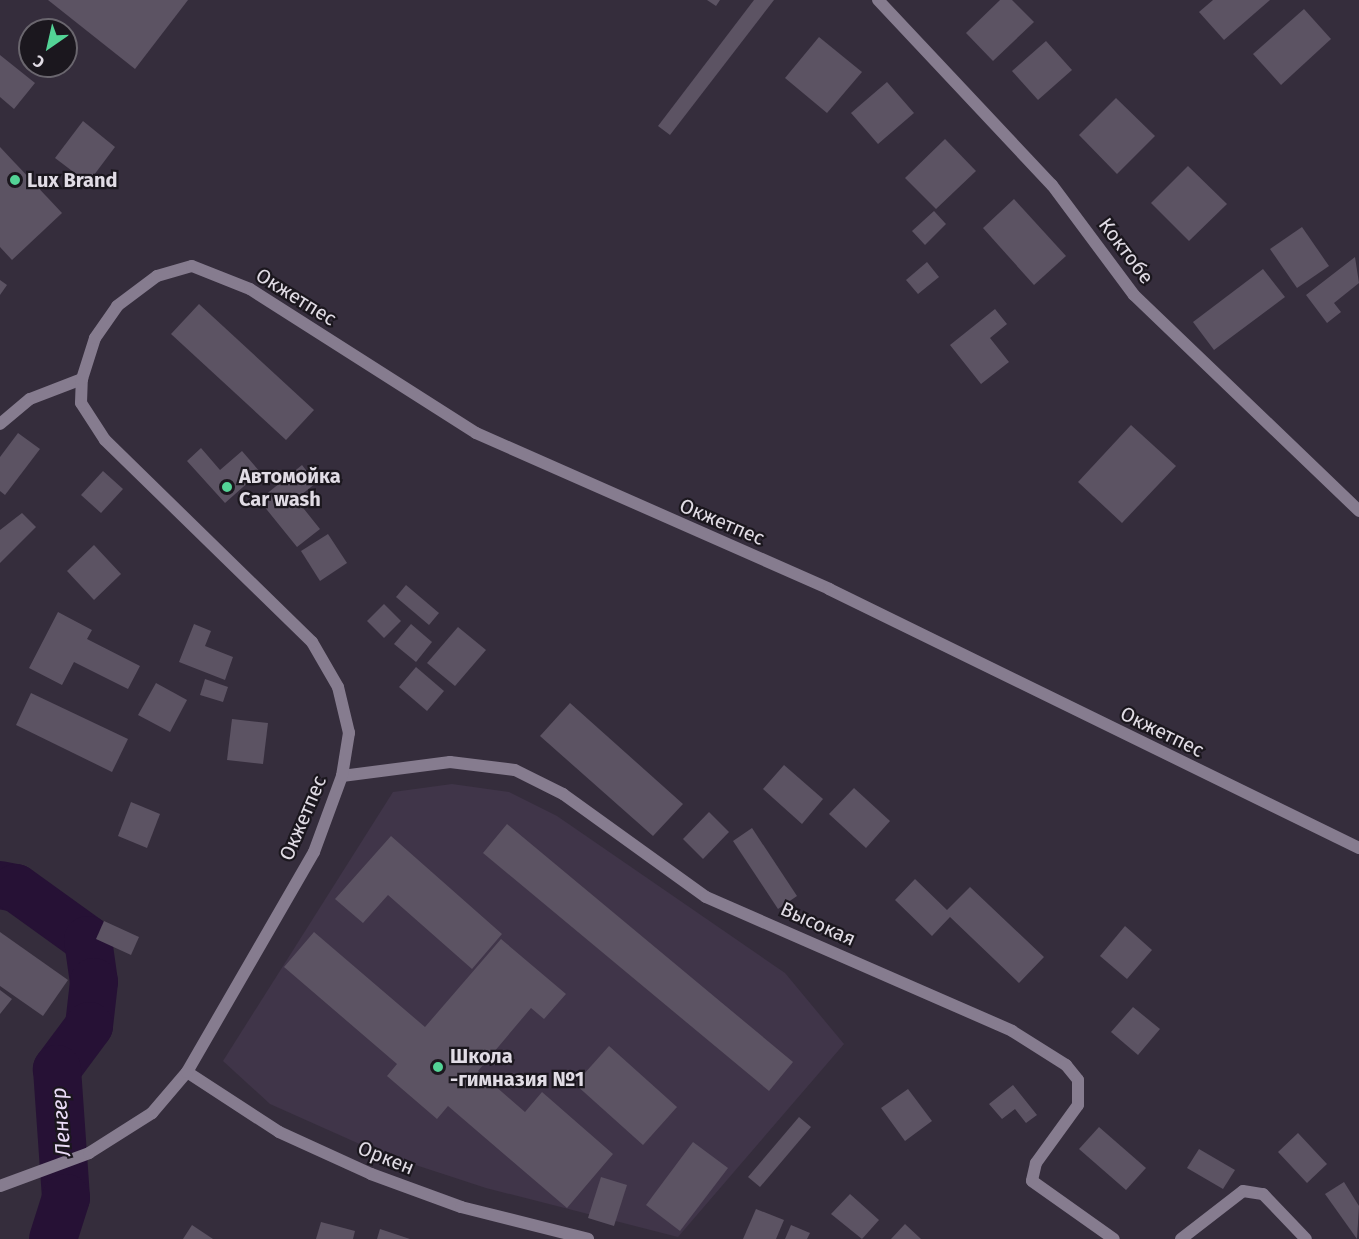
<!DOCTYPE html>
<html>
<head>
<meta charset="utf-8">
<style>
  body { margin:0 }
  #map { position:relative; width:1359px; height:1239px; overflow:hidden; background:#352d3c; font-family:"Fira Sans",sans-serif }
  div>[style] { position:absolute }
  .built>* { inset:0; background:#403549 }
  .river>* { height:48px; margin:-24px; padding:0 24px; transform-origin:24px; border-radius:24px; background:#261135 }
  .building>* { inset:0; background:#5c5363 }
  .minor>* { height:12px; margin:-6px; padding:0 6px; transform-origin:6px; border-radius:6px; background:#867c8f }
  .dots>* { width:16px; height:16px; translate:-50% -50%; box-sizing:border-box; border:3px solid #1b171e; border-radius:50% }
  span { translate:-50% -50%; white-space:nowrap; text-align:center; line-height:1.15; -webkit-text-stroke:4.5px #1b171e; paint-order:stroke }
  .poi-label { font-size:20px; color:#e1dce5; font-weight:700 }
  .left { translate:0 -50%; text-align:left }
  .street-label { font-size:20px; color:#e1dce5 }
  .water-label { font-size:21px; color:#ebddf8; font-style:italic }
  .north { position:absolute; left:18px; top:18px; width:60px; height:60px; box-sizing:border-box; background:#1b171e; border:2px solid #6a666e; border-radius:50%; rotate:214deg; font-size:16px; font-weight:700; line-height:24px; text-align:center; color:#e1dce5 }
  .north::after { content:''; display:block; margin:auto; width:21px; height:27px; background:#53d396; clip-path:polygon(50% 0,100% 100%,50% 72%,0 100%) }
</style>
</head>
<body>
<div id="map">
  <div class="built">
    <div style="clip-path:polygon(452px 784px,509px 792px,557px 816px,785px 973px,844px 1044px,678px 1237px,486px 1188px,382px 1154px,270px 1104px,223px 1061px,393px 792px)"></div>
  </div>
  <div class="river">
    <div style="left:0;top:885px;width:16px;rotate:11deg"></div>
    <div style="left:16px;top:888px;width:89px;rotate:35.8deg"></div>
    <div style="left:88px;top:940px;width:42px;rotate:81.9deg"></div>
    <div style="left:94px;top:982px;width:44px;rotate:96.5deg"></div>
    <div style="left:89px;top:1026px;width:54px;rotate:126.7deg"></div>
    <div style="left:57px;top:1069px;width:129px;rotate:86deg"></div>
    <div style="left:66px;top:1198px;width:43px;rotate:107.6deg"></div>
  </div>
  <div class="building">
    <div style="clip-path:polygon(48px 0,188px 0,135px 69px)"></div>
    <div style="clip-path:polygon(707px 0,720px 0,716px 6px)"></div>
    <div style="clip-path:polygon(754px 0,774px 0,670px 135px,658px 126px)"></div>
    <div style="clip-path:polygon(1000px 0,1012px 0,1034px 22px,993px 61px,966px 33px)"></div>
    <div style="clip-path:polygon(1213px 0,1270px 0,1224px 40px,1199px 12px)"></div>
    <div style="clip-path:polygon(1304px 9px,1331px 39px,1281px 85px,1253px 54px)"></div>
    <div style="clip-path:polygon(819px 37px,862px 72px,827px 113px,785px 78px)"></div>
    <div style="clip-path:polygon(1046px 41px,1072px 70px,1038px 100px,1012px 71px)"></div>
    <div style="clip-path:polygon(0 55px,35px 83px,14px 109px,0 97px)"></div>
    <div style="clip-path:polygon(887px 82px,914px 113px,878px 144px,851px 113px)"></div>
    <div style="clip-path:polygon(1116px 98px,1155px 136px,1117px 174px,1079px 135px)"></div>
    <div style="clip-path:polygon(83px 121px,115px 147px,88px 183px,55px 158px)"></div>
    <div style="clip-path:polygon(945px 139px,976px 171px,936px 209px,905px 178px)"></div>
    <div style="clip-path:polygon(0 147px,62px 213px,12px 260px,0 247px)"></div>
    <div style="clip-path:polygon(1188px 166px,1227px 204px,1189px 241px,1151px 203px)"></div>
    <div style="clip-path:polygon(1014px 199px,1066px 256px,1034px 285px,983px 228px)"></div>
    <div style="clip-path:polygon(934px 211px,946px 224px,925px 245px,912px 231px)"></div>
    <div style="clip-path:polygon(1302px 227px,1329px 266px,1297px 288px,1270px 249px)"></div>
    <div style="clip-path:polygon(1355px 257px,1359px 283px,1334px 303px,1341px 312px,1327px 323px,1306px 295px)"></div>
    <div style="clip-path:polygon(927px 262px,939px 277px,918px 294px,906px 280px)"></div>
    <div style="clip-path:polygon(1263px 269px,1285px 297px,1214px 350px,1193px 322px)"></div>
    <div style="clip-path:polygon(0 280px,7px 285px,0 295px)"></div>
    <div style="clip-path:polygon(199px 304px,314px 410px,286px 440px,171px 334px)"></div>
    <div style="clip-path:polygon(995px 309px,1007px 324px,990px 338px,1009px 362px,981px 384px,950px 345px)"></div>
    <div style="clip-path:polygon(1131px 425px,1176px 466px,1122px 523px,1078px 482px)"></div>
    <div style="clip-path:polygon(18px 433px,40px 449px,5px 495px,0 491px,0 457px)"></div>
    <div style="clip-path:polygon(201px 448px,220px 470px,242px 451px,260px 472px,225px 503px,187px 461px)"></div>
    <div style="clip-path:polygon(302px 465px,316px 483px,296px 499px,320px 529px,297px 547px,259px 500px)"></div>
    <div style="clip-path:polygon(103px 471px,123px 489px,101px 513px,81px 495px)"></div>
    <div style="clip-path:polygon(22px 513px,36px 527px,0 563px,0 530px)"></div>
    <div style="clip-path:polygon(328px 534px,347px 563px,320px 581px,301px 551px)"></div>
    <div style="clip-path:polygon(94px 545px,121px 574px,94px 600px,67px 571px)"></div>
    <div style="clip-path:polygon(406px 585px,439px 613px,429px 625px,396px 597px)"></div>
    <div style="clip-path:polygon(384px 604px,401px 621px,384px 638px,367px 621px)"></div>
    <div style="clip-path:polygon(58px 612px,92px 630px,87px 639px,140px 666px,128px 689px,74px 662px,62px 685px,29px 668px)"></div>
    <div style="clip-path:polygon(194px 624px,211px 631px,205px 646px,233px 657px,225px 680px,179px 662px)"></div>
    <div style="clip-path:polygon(411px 624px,432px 642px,416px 662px,394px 644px)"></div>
    <div style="clip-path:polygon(458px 627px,486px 650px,455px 686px,427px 663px)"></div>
    <div style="clip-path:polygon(416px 667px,444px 691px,427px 711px,399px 687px)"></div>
    <div style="clip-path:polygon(205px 679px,228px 687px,223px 702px,200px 695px)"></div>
    <div style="clip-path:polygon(156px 683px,187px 700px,170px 732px,138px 715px)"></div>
    <div style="clip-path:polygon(31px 693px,128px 739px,112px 772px,16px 725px)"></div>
    <div style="clip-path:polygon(570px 703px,683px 804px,653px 836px,540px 736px)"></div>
    <div style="clip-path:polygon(232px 719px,268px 723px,263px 764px,227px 760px)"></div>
    <div style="clip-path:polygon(784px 765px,823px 799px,802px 824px,763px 789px)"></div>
    <div style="clip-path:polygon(854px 788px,890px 821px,866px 848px,829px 814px)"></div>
    <div style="clip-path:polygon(131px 802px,160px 814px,147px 848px,118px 836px)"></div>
    <div style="clip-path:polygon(709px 812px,729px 832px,703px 859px,683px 839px)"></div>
    <div style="clip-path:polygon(507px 824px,793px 1062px,769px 1091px,483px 853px)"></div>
    <div style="clip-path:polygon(752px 828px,797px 896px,778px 909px,733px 841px)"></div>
    <div style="clip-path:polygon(391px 836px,502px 934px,472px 969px,388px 895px,363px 923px,335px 899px)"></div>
    <div style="clip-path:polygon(915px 879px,947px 910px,970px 887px,1044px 957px,1019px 983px,950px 917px,932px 936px,895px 900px)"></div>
    <div style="clip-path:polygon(104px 921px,139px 937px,131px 955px,96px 939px)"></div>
    <div style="clip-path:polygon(1125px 926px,1152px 950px,1127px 979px,1100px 956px)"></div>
    <div style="clip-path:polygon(0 932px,68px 980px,43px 1016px,0 986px)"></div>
    <div style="clip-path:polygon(314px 932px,425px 1027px,501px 939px,566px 994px,544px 1019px,531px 1008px,478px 1071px,525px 1112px,542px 1092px,613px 1154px,567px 1208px,448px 1106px,437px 1119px,387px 1076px,397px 1064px,284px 967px)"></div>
    <div style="clip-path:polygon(0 990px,12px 999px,0 1014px)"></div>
    <div style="clip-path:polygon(1133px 1007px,1160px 1029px,1138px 1055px,1111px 1032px)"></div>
    <div style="clip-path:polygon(609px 1046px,677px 1107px,643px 1145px,575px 1084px)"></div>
    <div style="clip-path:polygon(1013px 1085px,1037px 1115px,1026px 1123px,1015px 1109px,1002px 1119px,989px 1104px)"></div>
    <div style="clip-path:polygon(908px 1089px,932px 1121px,905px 1141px,881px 1108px)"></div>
    <div style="clip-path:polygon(799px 1117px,811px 1127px,760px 1187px,748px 1177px)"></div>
    <div style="clip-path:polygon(1099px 1127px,1146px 1168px,1126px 1190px,1079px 1149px)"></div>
    <div style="clip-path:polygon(1298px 1133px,1327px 1164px,1307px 1183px,1278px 1152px)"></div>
    <div style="clip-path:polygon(693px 1142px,728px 1168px,680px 1231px,646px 1205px)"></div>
    <div style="clip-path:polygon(1199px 1149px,1235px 1170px,1223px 1189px,1187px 1168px)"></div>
    <div style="clip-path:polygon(601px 1177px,627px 1185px,614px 1226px,588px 1218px)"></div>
    <div style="clip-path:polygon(1344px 1182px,1359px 1206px,1357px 1239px,1325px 1194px)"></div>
    <div style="clip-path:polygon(850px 1194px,879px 1220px,862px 1239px,831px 1214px)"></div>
    <div style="clip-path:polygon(756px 1209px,784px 1220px,776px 1239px,743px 1239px)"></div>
    <div style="clip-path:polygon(321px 1222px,355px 1231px,353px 1239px,316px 1239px)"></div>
    <div style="clip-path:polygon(905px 1224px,921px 1239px,891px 1239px)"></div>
    <div style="clip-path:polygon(192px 1225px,213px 1239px,183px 1239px)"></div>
    <div style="clip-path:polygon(791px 1225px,810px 1233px,807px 1239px,785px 1239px)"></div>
    <div style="clip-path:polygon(380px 1229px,410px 1239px,377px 1239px)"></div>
  </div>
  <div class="minor">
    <div style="left:878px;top:0;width:254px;rotate:46.8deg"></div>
    <div style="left:1052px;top:185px;width:137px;rotate:53.3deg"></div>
    <div style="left:1134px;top:295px;width:312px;rotate:43.8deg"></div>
    <div style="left:0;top:424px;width:39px;rotate:-40deg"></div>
    <div style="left:30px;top:399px;width:56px;rotate:-21deg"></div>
    <div style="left:342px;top:776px;width:109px;rotate:-7.4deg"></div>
    <div style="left:450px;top:762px;width:65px;rotate:7deg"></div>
    <div style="left:515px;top:770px;width:54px;rotate:26.6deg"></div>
    <div style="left:563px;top:794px;width:176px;rotate:35.8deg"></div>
    <div style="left:706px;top:897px;width:334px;rotate:23.6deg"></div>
    <div style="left:1012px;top:1031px;width:64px;rotate:32.2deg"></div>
    <div style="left:1066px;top:1065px;width:19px;rotate:51deg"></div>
    <div style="left:1078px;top:1080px;width:25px;rotate:90deg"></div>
    <div style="left:1078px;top:1105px;width:72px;rotate:125.9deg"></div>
    <div style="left:1036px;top:1163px;width:18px;rotate:103deg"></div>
    <div style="left:1032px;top:1181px;width:100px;rotate:35.3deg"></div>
    <div style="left:187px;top:1072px;width:110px;rotate:33.1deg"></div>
    <div style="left:279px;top:1132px;width:101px;rotate:24.5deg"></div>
    <div style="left:371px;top:1174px;width:96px;rotate:20.1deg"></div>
    <div style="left:461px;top:1207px;width:131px;rotate:14.1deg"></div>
    <div style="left:0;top:1186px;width:95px;rotate:-20.3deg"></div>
    <div style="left:89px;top:1153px;width:75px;rotate:-32.4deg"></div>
    <div style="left:152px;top:1113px;width:54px;rotate:-49.5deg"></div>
    <div style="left:187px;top:1072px;width:254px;rotate:-60deg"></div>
    <div style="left:314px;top:852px;width:81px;rotate:-69.8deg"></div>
    <div style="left:342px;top:776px;width:44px;rotate:-80.8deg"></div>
    <div style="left:349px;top:733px;width:47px;rotate:-103.4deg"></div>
    <div style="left:338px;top:687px;width:52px;rotate:-120deg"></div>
    <div style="left:312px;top:642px;width:289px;rotate:-135.7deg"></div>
    <div style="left:105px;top:440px;width:44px;rotate:-123deg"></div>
    <div style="left:81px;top:403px;width:24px;rotate:-88deg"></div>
    <div style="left:82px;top:379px;width:43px;rotate:-72.4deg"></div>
    <div style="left:95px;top:338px;width:39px;rotate:-55deg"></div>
    <div style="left:117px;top:306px;width:50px;rotate:-36.9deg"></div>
    <div style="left:157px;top:276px;width:36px;rotate:-16deg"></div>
    <div style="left:192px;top:266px;width:62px;rotate:21.6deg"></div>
    <div style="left:250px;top:289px;width:268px;rotate:32.5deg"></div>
    <div style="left:476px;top:433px;width:386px;rotate:23.8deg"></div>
    <div style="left:829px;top:589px;width:590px;rotate:26.04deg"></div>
    <div style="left:1181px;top:1239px;width:78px;rotate:-37.7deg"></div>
    <div style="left:1243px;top:1191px;width:20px;rotate:9deg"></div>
    <div style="left:1263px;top:1194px;width:62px;rotate:46.3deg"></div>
  </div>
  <div class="dots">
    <div style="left:15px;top:180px;background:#53d396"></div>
    <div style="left:227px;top:487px;background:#53d396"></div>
    <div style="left:438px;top:1067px;background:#53d396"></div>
  </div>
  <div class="poi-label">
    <span class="left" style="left:27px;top:180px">Lux Brand</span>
    <span class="left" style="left:239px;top:488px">Автомойка<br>Car wash</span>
    <span class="left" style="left:450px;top:1068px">Школа<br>-гимназия №1</span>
  </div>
  <div class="street-label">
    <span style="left:1126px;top:251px;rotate:53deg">Коктобе</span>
    <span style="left:296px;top:297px;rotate:32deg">Окжетпес</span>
    <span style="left:722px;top:522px;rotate:23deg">Окжетпес</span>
    <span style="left:1162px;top:732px;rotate:26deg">Окжетпес</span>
    <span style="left:303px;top:818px;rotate:-67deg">Окжетпес</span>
    <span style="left:818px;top:924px;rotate:24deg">Высокая</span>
    <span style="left:386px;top:1158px;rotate:22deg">Оркен</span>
  </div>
  <div class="water-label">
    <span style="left:61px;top:1122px;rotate:-94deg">Ленгер</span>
  </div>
  <div class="north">С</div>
</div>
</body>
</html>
